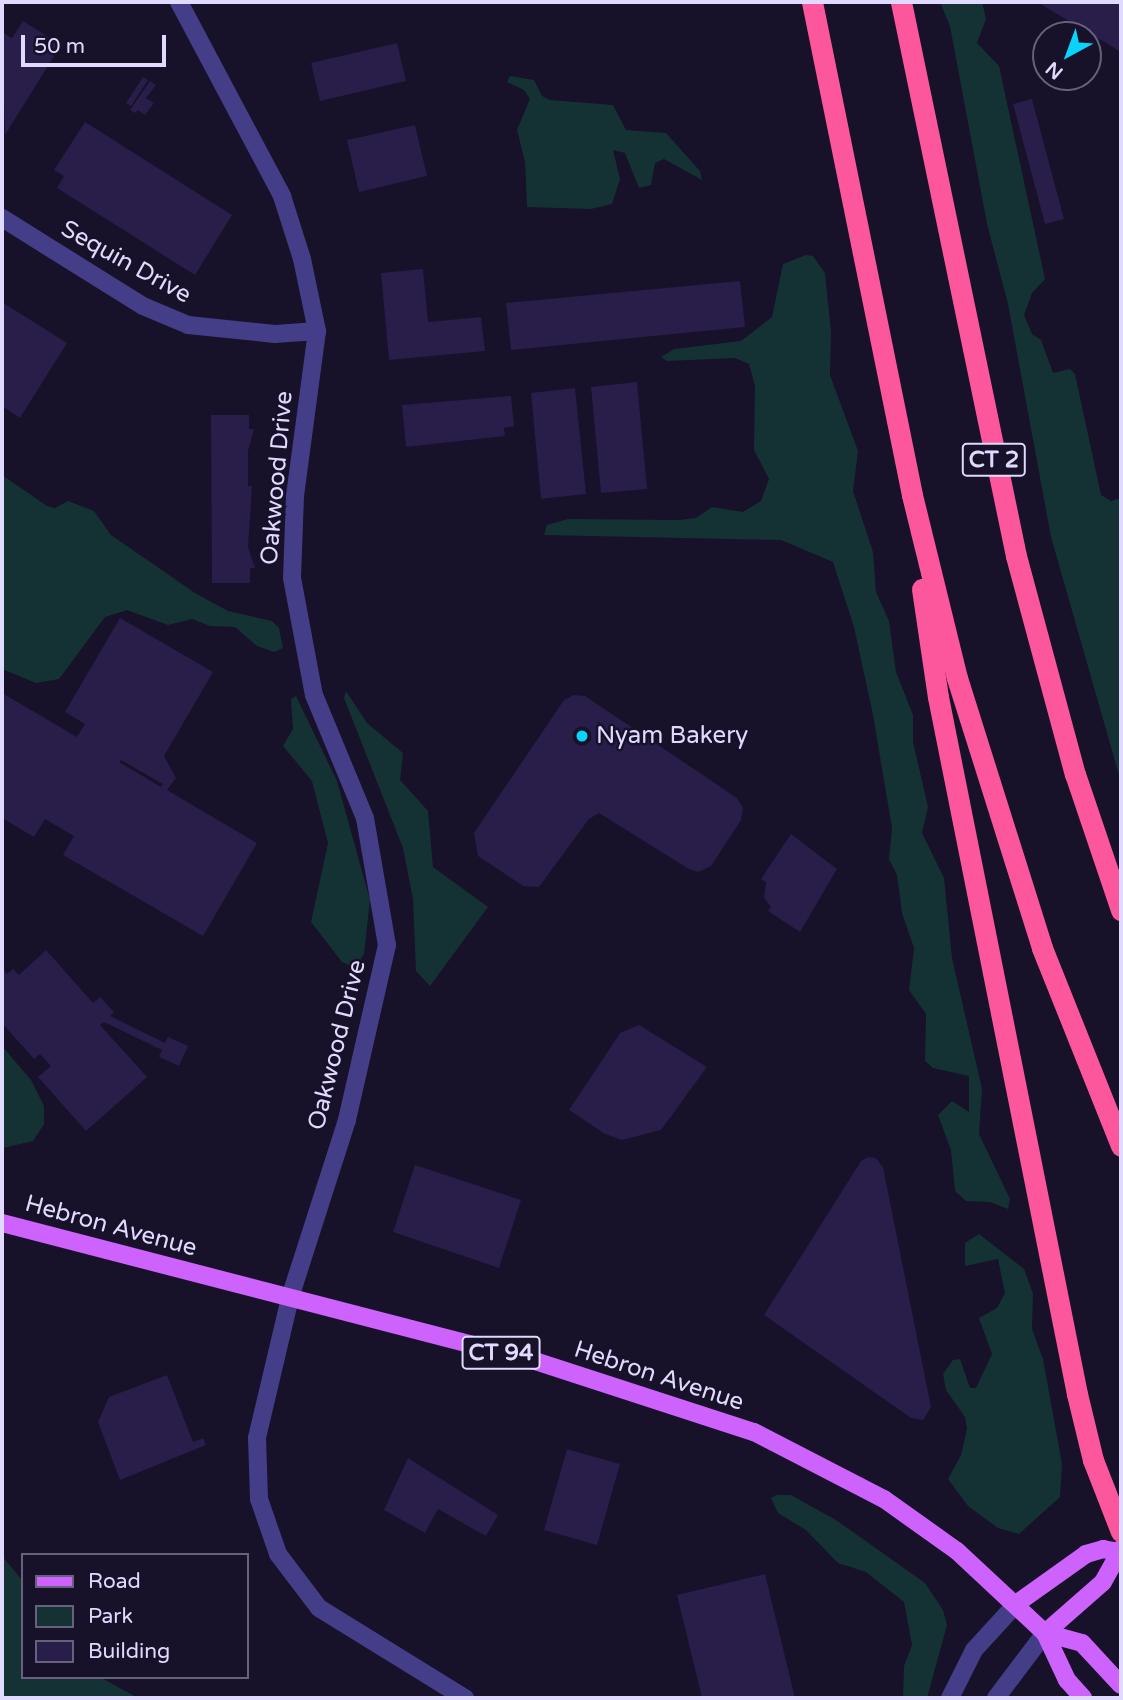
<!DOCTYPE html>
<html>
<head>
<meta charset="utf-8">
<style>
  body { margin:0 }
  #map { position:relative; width:1123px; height:1700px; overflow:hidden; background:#171129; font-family:"Varela Round",sans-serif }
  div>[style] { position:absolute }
  .green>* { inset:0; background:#143233 }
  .building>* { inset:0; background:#291d4a }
  .minor>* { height:18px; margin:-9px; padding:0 9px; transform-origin:9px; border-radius:9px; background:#443d87 }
  .major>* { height:18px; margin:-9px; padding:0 9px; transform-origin:9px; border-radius:9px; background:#cd62fd }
  .highway>* { height:21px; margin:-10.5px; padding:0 10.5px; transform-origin:10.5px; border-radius:10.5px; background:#fc579c }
  .dots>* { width:19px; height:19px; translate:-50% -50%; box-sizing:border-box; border:4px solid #171129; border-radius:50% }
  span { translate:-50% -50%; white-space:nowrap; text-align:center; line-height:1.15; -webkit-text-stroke:5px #171129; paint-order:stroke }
  .shield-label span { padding:2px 5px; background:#171129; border:2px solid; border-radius:5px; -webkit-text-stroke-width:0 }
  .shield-label { font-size:23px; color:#e0dafe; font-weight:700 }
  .street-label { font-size:24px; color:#e0dafe }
  .poi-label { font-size:24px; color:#e0dafe }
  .left { translate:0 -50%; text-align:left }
  .frame { position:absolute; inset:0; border:4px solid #e0dafe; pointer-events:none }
  .legend { position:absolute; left:21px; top:1553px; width:228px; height:126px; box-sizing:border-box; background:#171129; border:2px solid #67617e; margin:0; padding:9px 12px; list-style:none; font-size:21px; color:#e0dafe }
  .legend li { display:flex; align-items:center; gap:14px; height:35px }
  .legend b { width:35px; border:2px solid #67617e }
  .north { position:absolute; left:1032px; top:21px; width:70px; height:70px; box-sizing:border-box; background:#171129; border:2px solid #67617e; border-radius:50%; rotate:221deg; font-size:19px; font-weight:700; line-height:28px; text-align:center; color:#e0dafe }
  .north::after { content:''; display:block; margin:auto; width:24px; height:32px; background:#09d4fb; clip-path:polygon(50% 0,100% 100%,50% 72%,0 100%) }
  .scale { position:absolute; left:21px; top:35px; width:145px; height:32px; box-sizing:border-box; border:4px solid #e0dafe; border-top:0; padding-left:9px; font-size:21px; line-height:24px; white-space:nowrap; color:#e0dafe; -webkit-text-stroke:5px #171129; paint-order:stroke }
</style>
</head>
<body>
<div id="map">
  <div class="green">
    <div style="clip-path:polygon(940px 2px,982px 2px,986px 19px,977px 43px,999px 66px,1045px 279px,1032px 293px,1024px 315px,1032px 334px,1041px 340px,1053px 373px,1070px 369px,1075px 374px,1101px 495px,1111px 501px,1121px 498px,1121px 782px,1051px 537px,1008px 304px,987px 224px,950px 26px)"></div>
    <div style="clip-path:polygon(510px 76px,534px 80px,542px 96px,550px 100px,613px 105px,626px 130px,666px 133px,700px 171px,702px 180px,664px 159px,655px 163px,651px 185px,639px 188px,625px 153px,613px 150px,620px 179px,612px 204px,591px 209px,527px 207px,525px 162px,517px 130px,530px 99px,524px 90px,507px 82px)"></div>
    <div style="clip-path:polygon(806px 255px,813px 256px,825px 273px,831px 332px,830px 375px,858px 451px,853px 491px,873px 552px,876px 592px,889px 621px,896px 672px,913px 715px,913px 742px,928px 807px,922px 833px,944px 878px,952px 958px,982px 1089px,979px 1134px,1010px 1199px,1008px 1209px,990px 1202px,966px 1201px,955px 1191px,951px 1150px,938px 1115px,952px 1101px,969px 1112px,969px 1076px,933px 1068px,925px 1061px,926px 1014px,909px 990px,914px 948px,902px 913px,897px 875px,889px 859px,892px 828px,873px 715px,854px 627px,833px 562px,781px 540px,544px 535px,547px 525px,568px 519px,679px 520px,696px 518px,712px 507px,743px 512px,761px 501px,769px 479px,754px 450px,755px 386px,749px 364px,735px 358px,667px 361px,661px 357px,674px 349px,741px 341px,772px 317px,783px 264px)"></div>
    <div style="clip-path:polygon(2px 475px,47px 506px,55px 508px,68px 501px,94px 511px,111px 535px,195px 593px,228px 611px,272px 621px,279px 628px,283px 648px,274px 652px,257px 646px,235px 627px,210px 626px,192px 619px,168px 625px,127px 610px,105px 617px,59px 679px,36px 683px,2px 669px)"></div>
    <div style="clip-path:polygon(346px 691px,367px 723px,403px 753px,400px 780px,428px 811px,433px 867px,488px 907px,430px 986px,416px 971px,413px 899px,403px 848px,344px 698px)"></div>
    <div style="clip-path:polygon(296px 696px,337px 781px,370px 900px,364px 954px,355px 968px,342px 962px,311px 922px,328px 843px,312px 781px,283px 746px,293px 729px,291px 699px)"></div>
    <div style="clip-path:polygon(2px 1046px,31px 1080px,44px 1106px,44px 1124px,33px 1141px,3px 1148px)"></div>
    <div style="clip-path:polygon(979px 1234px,1024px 1269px,1033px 1294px,1032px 1329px,1043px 1359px,1062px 1464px,1060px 1497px,1019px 1534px,998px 1528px,968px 1506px,948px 1479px,961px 1455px,967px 1429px,965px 1417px,946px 1390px,943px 1374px,953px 1360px,960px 1359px,970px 1388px,976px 1388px,992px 1354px,979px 1318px,997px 1308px,1005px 1293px,998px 1259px,965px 1266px,965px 1243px)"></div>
    <div style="clip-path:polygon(776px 1495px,791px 1495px,836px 1520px,925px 1583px,943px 1610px,947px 1625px,927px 1698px,903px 1698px,904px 1666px,912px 1645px,904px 1602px,866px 1572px,838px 1563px,806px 1530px,778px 1513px,771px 1498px)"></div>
    <div style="clip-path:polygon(2px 1556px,23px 1581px,23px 1677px,100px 1677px,138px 1698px,2px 1698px)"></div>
  </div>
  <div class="building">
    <div style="clip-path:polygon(1037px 2px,1121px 2px,1121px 52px)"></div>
    <div style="clip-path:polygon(23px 21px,61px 45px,5px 135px,2px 32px,12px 38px)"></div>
    <div style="clip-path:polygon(397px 43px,406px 81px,320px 101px,311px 63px)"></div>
    <div style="clip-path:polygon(143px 77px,148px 80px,131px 106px,126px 103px)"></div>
    <div style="clip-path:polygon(150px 81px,156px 85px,146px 98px,154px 103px,145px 115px,138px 110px,135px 113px,130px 110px)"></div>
    <div style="clip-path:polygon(1032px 99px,1064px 219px,1045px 224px,1013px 104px)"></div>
    <div style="clip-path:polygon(85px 122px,232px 215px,195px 275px,57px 188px,64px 176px,54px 170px)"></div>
    <div style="clip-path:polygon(415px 125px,427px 176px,359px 192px,347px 140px)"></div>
    <div style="clip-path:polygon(423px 269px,428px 322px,481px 317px,485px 351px,389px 360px,381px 273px)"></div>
    <div style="clip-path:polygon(740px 281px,745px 327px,511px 350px,506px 303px)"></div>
    <div style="clip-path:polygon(2px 302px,67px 343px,20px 418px,2px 406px)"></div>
    <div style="clip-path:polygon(637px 382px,647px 489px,601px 493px,591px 387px)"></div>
    <div style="clip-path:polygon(575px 388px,586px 494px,541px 499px,531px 393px)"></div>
    <div style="clip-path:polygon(511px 396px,514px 426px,504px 428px,505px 436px,406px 447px,402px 405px)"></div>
    <div style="clip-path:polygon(211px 415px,249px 415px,249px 429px,254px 429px,248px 451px,248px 486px,252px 486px,248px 547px,255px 568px,250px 568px,250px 583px,212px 583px)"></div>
    <div style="clip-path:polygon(evenodd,120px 618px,213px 672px,164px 756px,176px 778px,167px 790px,257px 843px,203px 936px,63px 855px,74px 836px,45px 819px,34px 837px,2px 818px,2px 693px,77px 737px,85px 724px,65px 712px,120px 618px,121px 760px,163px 784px,161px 787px,119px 762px,121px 760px)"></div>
    <div style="clip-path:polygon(574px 695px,585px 696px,737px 798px,743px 808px,741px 820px,711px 866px,698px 872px,689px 869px,599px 813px,589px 819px,539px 887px,523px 886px,478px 856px,474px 833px,564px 700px)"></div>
    <div style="clip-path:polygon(791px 834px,837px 869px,800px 932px,768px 911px,771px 907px,764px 898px,766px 882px,761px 879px)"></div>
    <div style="clip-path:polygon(46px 950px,93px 1003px,100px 997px,114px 1012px,110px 1016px,165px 1043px,168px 1037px,188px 1046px,179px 1066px,159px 1057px,162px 1050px,104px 1022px,100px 1025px,147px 1077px,86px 1131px,38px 1077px,51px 1066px,40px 1054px,34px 1059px,2px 1023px,2px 968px,7px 974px,13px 969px,19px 975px)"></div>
    <div style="clip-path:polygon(639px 1025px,707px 1067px,661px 1130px,622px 1140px,605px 1134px,569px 1110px,620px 1033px)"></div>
    <div style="clip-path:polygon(868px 1157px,876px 1158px,883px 1167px,931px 1407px,923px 1420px,911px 1418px,764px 1315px,861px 1161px)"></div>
    <div style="clip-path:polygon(415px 1165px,521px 1200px,499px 1268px,393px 1232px)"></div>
    <div style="clip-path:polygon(167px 1375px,193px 1442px,203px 1438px,206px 1445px,120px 1480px,98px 1422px,109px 1397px)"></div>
    <div style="clip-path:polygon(567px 1449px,620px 1464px,597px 1545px,544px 1530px)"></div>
    <div style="clip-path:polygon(408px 1458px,498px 1515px,486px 1536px,438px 1509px,425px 1533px,384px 1510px)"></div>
    <div style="clip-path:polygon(765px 1574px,795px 1698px,702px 1698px,677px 1595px)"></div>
  </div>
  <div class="minor">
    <div style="left:179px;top:2px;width:220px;rotate:62deg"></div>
    <div style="left:282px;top:196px;width:66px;rotate:72.4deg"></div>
    <div style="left:302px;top:259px;width:74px;rotate:78.2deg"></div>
    <div style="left:317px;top:331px;width:166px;rotate:97.6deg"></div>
    <div style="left:295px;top:496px;width:82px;rotate:92.1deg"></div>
    <div style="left:292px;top:578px;width:119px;rotate:79.4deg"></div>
    <div style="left:314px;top:695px;width:133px;rotate:67.5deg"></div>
    <div style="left:365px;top:818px;width:129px;rotate:80.2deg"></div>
    <div style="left:387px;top:945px;width:180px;rotate:102.9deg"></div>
    <div style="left:347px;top:1120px;width:187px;rotate:107.8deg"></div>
    <div style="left:290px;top:1298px;width:144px;rotate:103.3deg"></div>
    <div style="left:257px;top:1438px;width:61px;rotate:88.1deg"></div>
    <div style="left:259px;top:1499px;width:58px;rotate:70.9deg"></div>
    <div style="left:278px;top:1554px;width:68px;rotate:52.8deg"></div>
    <div style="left:319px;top:1608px;width:172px;rotate:31.7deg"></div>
    <div style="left:2px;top:218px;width:166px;rotate:32deg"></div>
    <div style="left:143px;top:306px;width:49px;rotate:22.9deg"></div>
    <div style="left:188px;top:325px;width:87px;rotate:5.9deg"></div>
    <div style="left:275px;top:334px;width:42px;rotate:-4.1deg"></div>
    <div style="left:950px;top:1698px;width:54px;rotate:-63.4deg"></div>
    <div style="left:974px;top:1650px;width:62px;rotate:-47.6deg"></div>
    <div style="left:996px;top:1698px;width:81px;rotate:-53deg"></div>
  </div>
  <div class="major">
    <div style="left:2px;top:1223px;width:551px;rotate:14.52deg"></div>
    <div style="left:535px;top:1361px;width:230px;rotate:18deg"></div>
    <div style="left:754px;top:1432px;width:146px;rotate:27.3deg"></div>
    <div style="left:884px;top:1499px;width:90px;rotate:35.5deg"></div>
    <div style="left:957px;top:1551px;width:120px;rotate:43deg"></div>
    <div style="left:1045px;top:1633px;width:52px;rotate:64.9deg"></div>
    <div style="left:1067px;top:1680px;width:24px;rotate:48deg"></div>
    <div style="left:1016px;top:1604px;width:86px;rotate:-35.5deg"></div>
    <div style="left:1086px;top:1554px;width:18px;rotate:-16deg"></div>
    <div style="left:1103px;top:1549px;width:15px;rotate:11deg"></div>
    <div style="left:1045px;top:1633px;width:77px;rotate:-41.3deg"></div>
    <div style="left:1103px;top:1582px;width:38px;rotate:-61deg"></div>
    <div style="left:1045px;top:1633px;width:38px;rotate:15deg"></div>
    <div style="left:1082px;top:1643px;width:57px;rotate:47.1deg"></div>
  </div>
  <div class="highway">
    <div style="left:812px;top:2px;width:503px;rotate:78.53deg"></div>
    <div style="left:912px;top:495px;width:188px;rotate:76.2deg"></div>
    <div style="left:957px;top:678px;width:283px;rotate:72.5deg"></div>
    <div style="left:1042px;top:948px;width:213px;rotate:68.2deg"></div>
    <div style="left:901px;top:2px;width:566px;rotate:78.27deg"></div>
    <div style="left:1016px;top:556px;width:226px;rotate:74.9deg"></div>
    <div style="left:1075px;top:774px;width:144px;rotate:71.3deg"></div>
    <div style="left:922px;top:589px;width:109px;rotate:81.6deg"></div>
    <div style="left:938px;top:697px;width:711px;rotate:78.72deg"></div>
    <div style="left:1077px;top:1394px;width:68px;rotate:76.4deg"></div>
    <div style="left:1093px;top:1460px;width:77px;rotate:68.7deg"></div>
  </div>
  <div class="dots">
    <div style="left:582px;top:736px;background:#09d4fb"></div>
  </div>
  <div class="shield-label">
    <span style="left:994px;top:460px">CT 2</span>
    <span style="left:501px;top:1353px">CT 94</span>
  </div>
  <div class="street-label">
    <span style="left:126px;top:262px;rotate:29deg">Sequin Drive</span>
    <span style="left:277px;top:478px;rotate:-85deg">Oakwood Drive</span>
    <span style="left:337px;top:1045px;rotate:-76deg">Oakwood Drive</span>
    <span style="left:111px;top:1226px;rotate:15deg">Hebron Avenue</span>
    <span style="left:659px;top:1376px;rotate:18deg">Hebron Avenue</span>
  </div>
  <div class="poi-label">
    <span class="left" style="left:596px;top:736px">Nyam Bakery</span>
  </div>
  <div class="frame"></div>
  <ul class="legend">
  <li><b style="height:9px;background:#cd62fd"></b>Road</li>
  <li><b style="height:19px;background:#143233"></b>Park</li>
  <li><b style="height:19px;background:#291d4a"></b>Building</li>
  </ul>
  <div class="north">N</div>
  <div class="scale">50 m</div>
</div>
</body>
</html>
